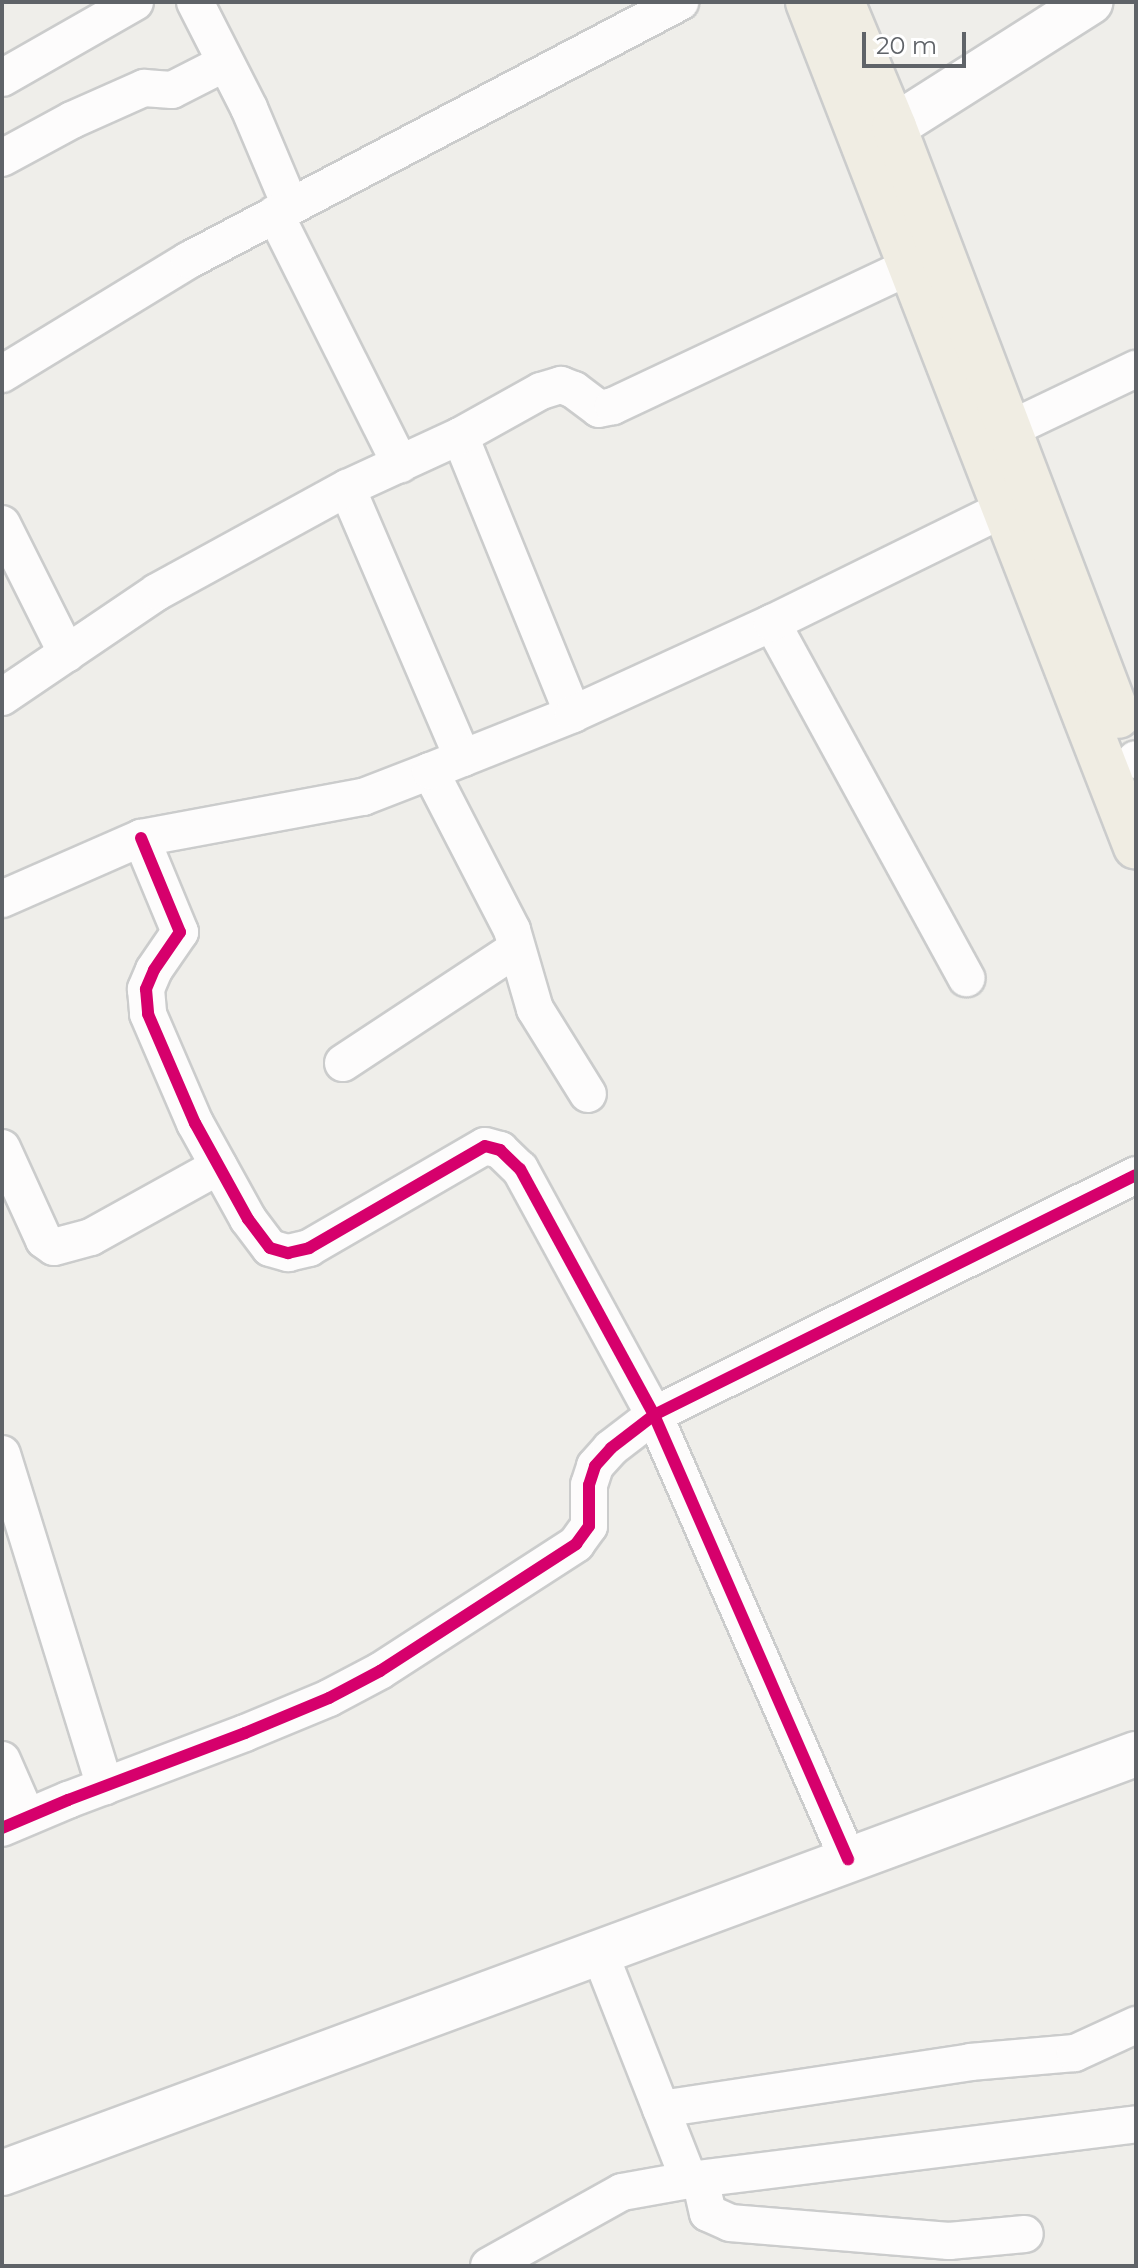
<!DOCTYPE html>
<html>
<head>
<meta charset="utf-8">
<style>
  body { margin:0 }
  #map { position:relative; width:1138px; height:2268px; overflow:hidden; background:#efeeea; font-family:Montserrat,sans-serif }
  div>[style] { position:absolute }
  .roads { filter:drop-shadow(2px 0 #cbcccc) drop-shadow(-2px 0 #cbcccc) drop-shadow(0 2px #cbcccc) drop-shadow(0 -2px #cbcccc) }
  .street>* { height:36px; margin:-18px; padding:0 18px; transform-origin:18px; border-radius:18px; background:#fdfcfc }
  .secondary>* { height:44px; margin:-22px; padding:0 22px; transform-origin:22px; border-radius:22px; background:#fdfcfc }
  .highway>* { height:44px; margin:-22px; padding:0 22px; transform-origin:22px; border-radius:22px; background:#f0ede3 }
  .cycleway>* { height:12px; margin:-6px; padding:0 6px; transform-origin:6px; border-radius:6px; background:#d6006c }
  span { translate:-50% -50%; white-space:nowrap; text-align:center; line-height:1.15; -webkit-text-stroke:6px #fff; paint-order:stroke }
  .frame { position:absolute; inset:0; border:4px solid #5f6368; pointer-events:none }
  .scale { position:absolute; left:862px; top:32px; width:104px; height:36px; box-sizing:border-box; border:4px solid #5f6368; border-top:0; padding-left:10px; font-size:24px; line-height:28px; white-space:nowrap; color:#5f6368; -webkit-text-stroke:6px #fff; paint-order:stroke }
</style>
</head>
<body>
<div id="map">
  <div class="roads">
    <div class="street">
      <div style="left:195px;top:2px;width:119px;rotate:63deg"></div>
      <div style="left:249px;top:108px;width:105px;rotate:67.1deg"></div>
      <div style="left:2px;top:78px;width:153px;rotate:-29.7deg"></div>
      <div style="left:2px;top:158px;width:80px;rotate:-28.5deg"></div>
      <div style="left:72px;top:120px;width:79px;rotate:-24deg"></div>
      <div style="left:144px;top:88px;width:28px;rotate:4deg"></div>
      <div style="left:172px;top:90px;width:59px;rotate:-27deg"></div>
      <div style="left:275px;top:214px;width:280px;rotate:63.4deg"></div>
      <div style="left:2px;top:374px;width:219px;rotate:-31.4deg"></div>
      <div style="left:189px;top:260px;width:555px;rotate:-27.72deg"></div>
      <div style="left:1008px;top:430px;width:142px;rotate:-25.5deg"></div>
      <div style="left:460px;top:436px;width:300px;rotate:67.9deg"></div>
      <div style="left:347px;top:488px;width:294px;rotate:66.8deg"></div>
      <div style="left:2px;top:524px;width:145px;rotate:63.4deg"></div>
      <div style="left:772px;top:623px;width:405px;rotate:61.3deg"></div>
      <div style="left:2px;top:697px;width:187px;rotate:-34.1deg"></div>
      <div style="left:157px;top:592px;width:217px;rotate:-28.7deg"></div>
      <div style="left:347px;top:488px;width:124px;rotate:-24.7deg"></div>
      <div style="left:460px;top:436px;width:93px;rotate:-29.1deg"></div>
      <div style="left:541px;top:391px;width:21px;rotate:-17deg"></div>
      <div style="left:561px;top:385px;width:14px;rotate:21deg"></div>
      <div style="left:574px;top:390px;width:31px;rotate:37deg"></div>
      <div style="left:599px;top:409px;width:14px;rotate:-12deg"></div>
      <div style="left:613px;top:406px;width:329px;rotate:-25.2deg"></div>
      <div style="left:1135px;top:760px;width:1px;rotate:-45deg"></div>
      <div style="left:430px;top:771px;width:179px;rotate:62.7deg"></div>
      <div style="left:512px;top:930px;width:82px;rotate:73.8deg"></div>
      <div style="left:535px;top:1009px;width:100px;rotate:58.1deg"></div>
      <div style="left:141px;top:838px;width:102px;rotate:67.5deg"></div>
      <div style="left:180px;top:932px;width:46px;rotate:124.4deg"></div>
      <div style="left:154px;top:970px;width:21px;rotate:113deg"></div>
      <div style="left:146px;top:989px;width:25px;rotate:85deg"></div>
      <div style="left:148px;top:1014px;width:119px;rotate:66.7deg"></div>
      <div style="left:195px;top:1123px;width:110px;rotate:61.1deg"></div>
      <div style="left:248px;top:1219px;width:36px;rotate:53deg"></div>
      <div style="left:270px;top:1248px;width:19px;rotate:16deg"></div>
      <div style="left:288px;top:1253px;width:22px;rotate:-13deg"></div>
      <div style="left:309px;top:1248px;width:203px;rotate:-30.1deg"></div>
      <div style="left:485px;top:1146px;width:16px;rotate:15deg"></div>
      <div style="left:500px;top:1150px;width:28px;rotate:44deg"></div>
      <div style="left:520px;top:1169px;width:280px;rotate:61.4deg"></div>
      <div style="left:654px;top:1415px;width:485px;rotate:66.4deg"></div>
      <div style="left:2px;top:899px;width:152px;rotate:-23.7deg"></div>
      <div style="left:141px;top:838px;width:226px;rotate:-10.5deg"></div>
      <div style="left:363px;top:797px;width:72px;rotate:-21.2deg"></div>
      <div style="left:430px;top:771px;width:154px;rotate:-21.7deg"></div>
      <div style="left:573px;top:714px;width:219px;rotate:-24.6deg"></div>
      <div style="left:772px;top:623px;width:258px;rotate:-26.2deg"></div>
      <div style="left:343px;top:1063px;width:207px;rotate:-33.4deg"></div>
      <div style="left:2px;top:1148px;width:101px;rotate:65.5deg"></div>
      <div style="left:44px;top:1240px;width:12px;rotate:35deg"></div>
      <div style="left:54px;top:1247px;width:38px;rotate:-15deg"></div>
      <div style="left:91px;top:1237px;width:146px;rotate:-29deg"></div>
      <div style="left:2px;top:1454px;width:348px;rotate:72.8deg"></div>
      <div style="left:2px;top:1760px;width:62px;rotate:66.3deg"></div>
      <div style="left:2px;top:1828px;width:72px;rotate:-23deg"></div>
      <div style="left:68px;top:1800px;width:189px;rotate:-20.7deg"></div>
      <div style="left:245px;top:1733px;width:91px;rotate:-22.6deg"></div>
      <div style="left:329px;top:1698px;width:58px;rotate:-27.9deg"></div>
      <div style="left:380px;top:1671px;width:234px;rotate:-32.9deg"></div>
      <div style="left:576px;top:1544px;width:22px;rotate:-54deg"></div>
      <div style="left:589px;top:1526px;width:41px;rotate:-90deg"></div>
      <div style="left:589px;top:1485px;width:20px;rotate:-72deg"></div>
      <div style="left:595px;top:1466px;width:24px;rotate:-48deg"></div>
      <div style="left:611px;top:1448px;width:54px;rotate:-37.5deg"></div>
      <div style="left:654px;top:1415px;width:538px;rotate:-26.47deg"></div>
      <div style="left:600px;top:1954px;width:243px;rotate:68.5deg"></div>
      <div style="left:661px;top:2109px;width:313px;rotate:-8.6deg"></div>
      <div style="left:970px;top:2062px;width:105px;rotate:-4.9deg"></div>
      <div style="left:1075px;top:2053px;width:67px;rotate:-24.7deg"></div>
      <div style="left:700px;top:2179px;width:35px;rotate:77deg"></div>
      <div style="left:708px;top:2213px;width:24px;rotate:24deg"></div>
      <div style="left:730px;top:2223px;width:220px;rotate:4.7deg"></div>
      <div style="left:949px;top:2241px;width:76px;rotate:-5.3deg"></div>
      <div style="left:489px;top:2266px;width:152px;rotate:-29.1deg"></div>
      <div style="left:622px;top:2192px;width:68px;rotate:-10.2deg"></div>
      <div style="left:689px;top:2180px;width:450px;rotate:-7.1deg"></div>
    </div>
    <div class="secondary">
      <div style="left:865px;top:145px;width:267px;rotate:-32.4deg"></div>
      <div style="left:2px;top:2173px;width:1209px;rotate:-20.28deg"></div>
    </div>
    <div class="highway">
      <div style="left:808px;top:2px;width:906px;rotate:68.79deg"></div>
      <div style="left:842px;top:2px;width:135px;rotate:67.4deg"></div>
      <div style="left:894px;top:127px;width:630px;rotate:69.18deg"></div>
    </div>
  </div>
  <div class="cycleway">
    <div style="left:141px;top:838px;width:102px;rotate:67.5deg"></div>
    <div style="left:180px;top:932px;width:46px;rotate:124.4deg"></div>
    <div style="left:154px;top:970px;width:21px;rotate:113deg"></div>
    <div style="left:146px;top:989px;width:25px;rotate:85deg"></div>
    <div style="left:148px;top:1014px;width:119px;rotate:66.7deg"></div>
    <div style="left:195px;top:1123px;width:110px;rotate:61.1deg"></div>
    <div style="left:248px;top:1219px;width:36px;rotate:53deg"></div>
    <div style="left:270px;top:1248px;width:19px;rotate:16deg"></div>
    <div style="left:288px;top:1253px;width:22px;rotate:-13deg"></div>
    <div style="left:309px;top:1248px;width:203px;rotate:-30.1deg"></div>
    <div style="left:485px;top:1146px;width:16px;rotate:15deg"></div>
    <div style="left:500px;top:1150px;width:28px;rotate:44deg"></div>
    <div style="left:520px;top:1169px;width:280px;rotate:61.4deg"></div>
    <div style="left:654px;top:1415px;width:485px;rotate:66.4deg"></div>
    <div style="left:2px;top:1828px;width:72px;rotate:-23deg"></div>
    <div style="left:68px;top:1800px;width:189px;rotate:-20.7deg"></div>
    <div style="left:245px;top:1733px;width:91px;rotate:-22.6deg"></div>
    <div style="left:329px;top:1698px;width:58px;rotate:-27.9deg"></div>
    <div style="left:380px;top:1671px;width:234px;rotate:-32.9deg"></div>
    <div style="left:576px;top:1544px;width:22px;rotate:-54deg"></div>
    <div style="left:589px;top:1526px;width:41px;rotate:-90deg"></div>
    <div style="left:589px;top:1485px;width:20px;rotate:-72deg"></div>
    <div style="left:595px;top:1466px;width:24px;rotate:-48deg"></div>
    <div style="left:611px;top:1448px;width:54px;rotate:-37.5deg"></div>
    <div style="left:654px;top:1415px;width:538px;rotate:-26.47deg"></div>
  </div>
  <div class="frame"></div>
  <div class="scale">20 m</div>
</div>
</body>
</html>
